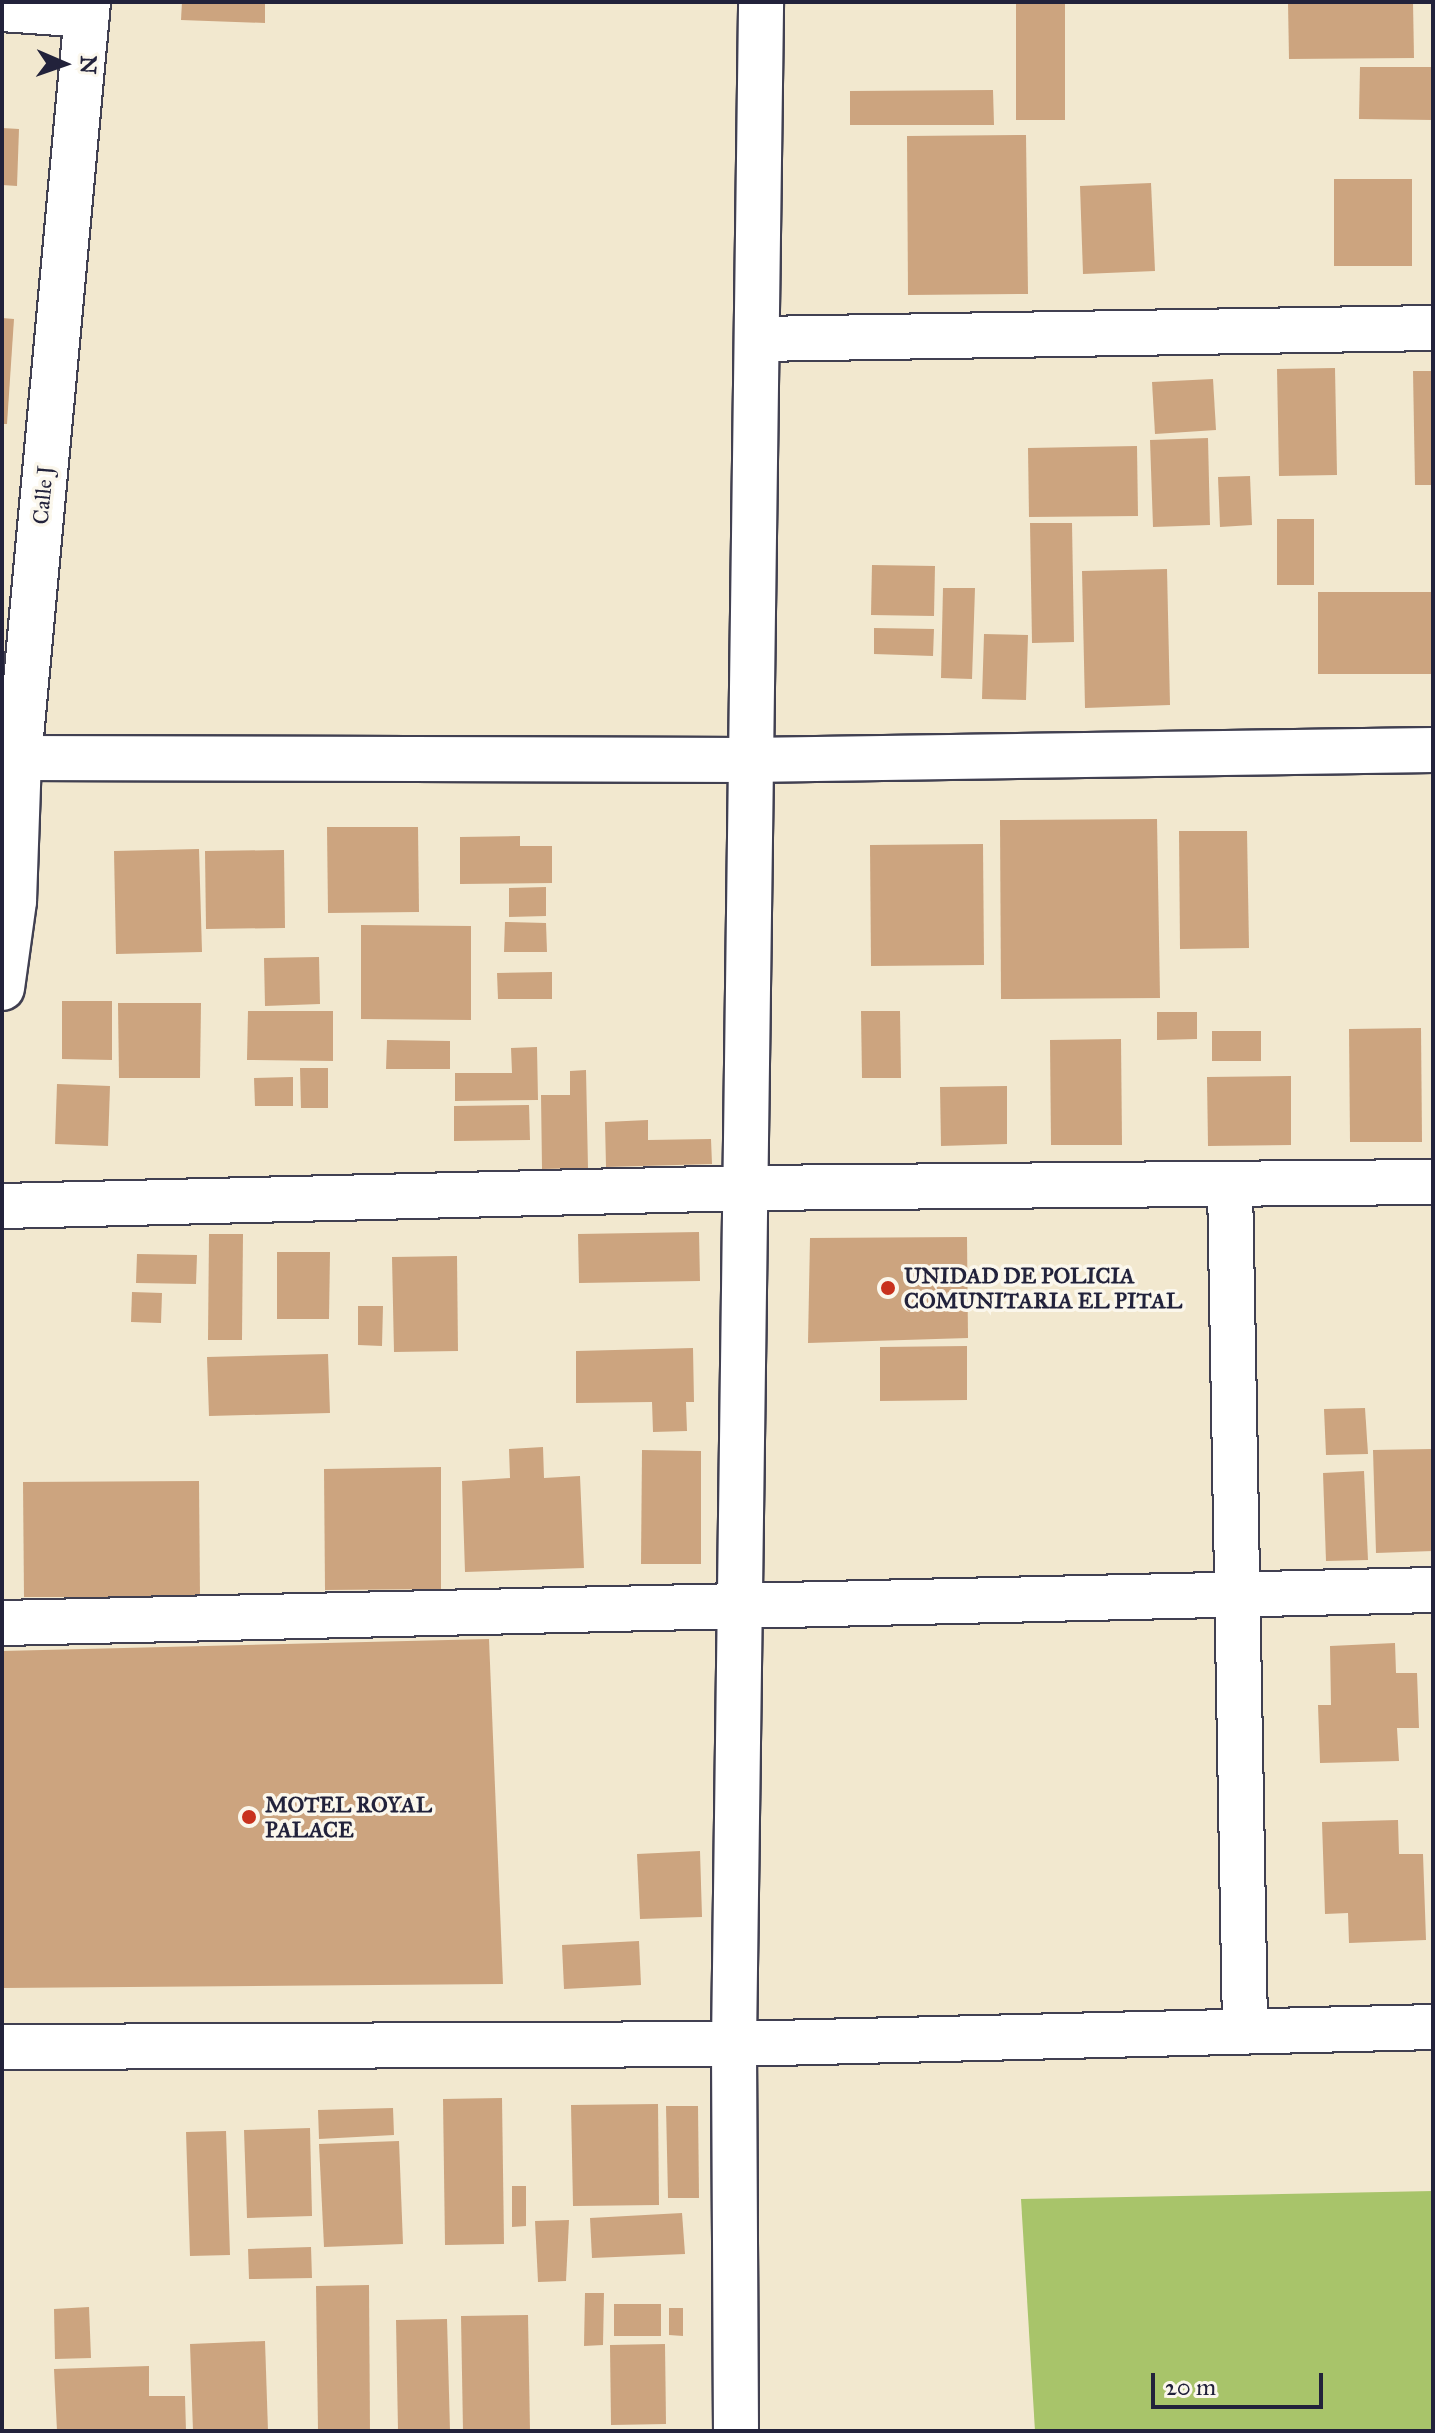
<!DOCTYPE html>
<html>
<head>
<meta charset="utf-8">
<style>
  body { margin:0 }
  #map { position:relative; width:1435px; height:2433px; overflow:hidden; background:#f2e8cf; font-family:"IM FELL Great Primer",serif }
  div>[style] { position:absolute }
  .green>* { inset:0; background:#a8c46a }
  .building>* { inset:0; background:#cca47f }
  .roads { filter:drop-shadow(2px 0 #414051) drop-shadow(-2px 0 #414051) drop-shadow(0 2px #414051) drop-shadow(0 -2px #414051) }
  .minor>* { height:44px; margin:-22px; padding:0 22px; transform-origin:22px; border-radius:22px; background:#fff }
  .dots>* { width:22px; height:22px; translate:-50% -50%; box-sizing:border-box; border:4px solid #fbf7ec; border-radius:50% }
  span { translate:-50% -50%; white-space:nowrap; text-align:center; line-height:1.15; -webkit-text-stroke:7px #fbf7ec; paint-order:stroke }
  .street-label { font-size:22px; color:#22223b }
  .poi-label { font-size:22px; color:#22223b; font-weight:700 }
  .left { translate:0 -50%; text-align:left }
  .frame { position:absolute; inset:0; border:4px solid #22223b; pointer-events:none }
  .north { position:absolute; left:24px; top:24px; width:80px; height:80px; -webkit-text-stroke:6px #fbf7ec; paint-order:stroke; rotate:92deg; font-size:22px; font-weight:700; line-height:32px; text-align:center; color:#22223b }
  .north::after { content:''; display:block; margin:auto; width:28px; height:36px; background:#22223b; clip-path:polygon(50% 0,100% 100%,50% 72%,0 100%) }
  .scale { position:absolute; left:1151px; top:2373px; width:172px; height:36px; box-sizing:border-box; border:4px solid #22223b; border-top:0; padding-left:10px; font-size:24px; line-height:28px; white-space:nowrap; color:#22223b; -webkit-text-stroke:6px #fbf7ec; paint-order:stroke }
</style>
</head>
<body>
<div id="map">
  <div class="green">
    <div style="clip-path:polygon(1433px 2191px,1433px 2431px,1035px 2431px,1021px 2199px)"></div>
  </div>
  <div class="building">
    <div style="clip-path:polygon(182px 2px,265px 2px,265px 23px,181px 20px)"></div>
    <div style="clip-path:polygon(1016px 2px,1065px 2px,1065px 120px,1016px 120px)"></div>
    <div style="clip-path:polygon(1288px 2px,1413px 2px,1414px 58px,1289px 59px)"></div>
    <div style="clip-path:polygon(1360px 67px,1433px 67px,1433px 120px,1359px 119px)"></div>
    <div style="clip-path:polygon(993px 90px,994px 125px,850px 125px,850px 91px)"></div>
    <div style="clip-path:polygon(2px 128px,19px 129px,17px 186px,2px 185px)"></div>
    <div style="clip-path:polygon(1026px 135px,1028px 294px,908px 295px,907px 136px)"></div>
    <div style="clip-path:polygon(1334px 179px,1412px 179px,1412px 266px,1334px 266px)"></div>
    <div style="clip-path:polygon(1151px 183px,1155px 271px,1083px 274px,1080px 186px)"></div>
    <div style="clip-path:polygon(2px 318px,14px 319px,7px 424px,2px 424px)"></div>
    <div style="clip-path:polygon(1335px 368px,1337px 475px,1279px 476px,1277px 369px)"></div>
    <div style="clip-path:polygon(1413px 371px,1433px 371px,1433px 485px,1415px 485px)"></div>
    <div style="clip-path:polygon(1213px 379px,1216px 430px,1155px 434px,1152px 382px)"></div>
    <div style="clip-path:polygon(1208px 438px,1210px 525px,1153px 527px,1150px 440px)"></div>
    <div style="clip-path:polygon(1137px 446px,1138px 516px,1029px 517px,1028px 448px)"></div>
    <div style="clip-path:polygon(1250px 476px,1252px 525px,1220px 527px,1218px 477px)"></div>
    <div style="clip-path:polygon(1277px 519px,1314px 519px,1314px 585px,1277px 585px)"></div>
    <div style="clip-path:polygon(1030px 523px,1072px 523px,1074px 642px,1032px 643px)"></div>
    <div style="clip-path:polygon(872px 565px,935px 566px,934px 616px,871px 615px)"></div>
    <div style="clip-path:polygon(1167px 569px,1170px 705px,1085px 708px,1082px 571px)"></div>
    <div style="clip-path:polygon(943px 588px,975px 588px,972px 679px,941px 678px)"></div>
    <div style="clip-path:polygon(1318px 592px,1433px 592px,1433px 674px,1318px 674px)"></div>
    <div style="clip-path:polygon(874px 628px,934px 629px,933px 656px,874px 654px)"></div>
    <div style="clip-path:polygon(984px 634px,1028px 635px,1026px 700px,982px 699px)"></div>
    <div style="clip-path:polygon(1157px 819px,1160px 998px,1001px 999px,1000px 820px)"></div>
    <div style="clip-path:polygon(327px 827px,418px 827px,419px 912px,328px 913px)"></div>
    <div style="clip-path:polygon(1179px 831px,1247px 831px,1249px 948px,1180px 949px)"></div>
    <div style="clip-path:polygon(520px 836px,520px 846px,552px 846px,552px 883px,460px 884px,460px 837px)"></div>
    <div style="clip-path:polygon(983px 844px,984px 965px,871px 966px,870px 845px)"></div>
    <div style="clip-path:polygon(199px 849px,202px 952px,116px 954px,114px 851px)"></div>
    <div style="clip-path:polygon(284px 850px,285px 928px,206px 929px,205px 851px)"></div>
    <div style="clip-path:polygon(546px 887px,546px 916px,509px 917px,509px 888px)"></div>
    <div style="clip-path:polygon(505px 922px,546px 923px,547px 952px,504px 952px)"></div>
    <div style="clip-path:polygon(361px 925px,471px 926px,471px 1020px,361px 1019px)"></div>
    <div style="clip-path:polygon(319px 957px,320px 1004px,265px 1006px,264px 958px)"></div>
    <div style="clip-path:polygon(552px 972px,552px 999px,498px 999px,497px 973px)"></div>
    <div style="clip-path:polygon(62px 1001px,112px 1001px,112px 1060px,62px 1059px)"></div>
    <div style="clip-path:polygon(118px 1003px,201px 1003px,200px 1078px,119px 1078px)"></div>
    <div style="clip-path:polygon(248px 1011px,333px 1011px,333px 1061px,247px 1060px)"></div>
    <div style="clip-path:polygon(861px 1011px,900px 1011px,901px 1078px,862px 1078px)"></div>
    <div style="clip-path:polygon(1157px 1012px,1197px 1012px,1197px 1039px,1157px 1040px)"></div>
    <div style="clip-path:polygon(1421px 1028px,1422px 1142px,1350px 1142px,1349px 1029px)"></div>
    <div style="clip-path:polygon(1212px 1031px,1261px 1031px,1261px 1061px,1212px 1061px)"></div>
    <div style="clip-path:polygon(1121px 1039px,1122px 1145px,1051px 1145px,1050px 1040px)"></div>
    <div style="clip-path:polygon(387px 1040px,450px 1041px,450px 1069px,386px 1069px)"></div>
    <div style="clip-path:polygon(537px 1047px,538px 1100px,455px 1101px,455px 1073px,512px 1073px,511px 1048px)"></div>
    <div style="clip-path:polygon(300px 1068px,328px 1068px,328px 1108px,301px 1108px)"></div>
    <div style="clip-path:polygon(586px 1070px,588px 1168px,542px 1169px,541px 1095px,570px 1095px,570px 1071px)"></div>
    <div style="clip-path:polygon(1291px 1076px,1291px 1145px,1208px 1146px,1207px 1077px)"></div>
    <div style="clip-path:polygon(293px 1077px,293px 1106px,255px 1106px,254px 1078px)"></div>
    <div style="clip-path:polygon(57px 1084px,110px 1086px,108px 1146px,55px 1144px)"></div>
    <div style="clip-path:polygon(1007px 1086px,1007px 1144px,941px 1146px,940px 1087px)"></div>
    <div style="clip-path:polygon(529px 1105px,530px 1140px,454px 1141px,454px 1106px)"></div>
    <div style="clip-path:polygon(648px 1120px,648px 1140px,711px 1139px,712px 1164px,606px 1167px,605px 1122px)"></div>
    <div style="clip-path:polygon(699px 1232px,700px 1281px,579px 1283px,578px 1234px)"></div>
    <div style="clip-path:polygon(209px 1234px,243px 1234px,242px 1340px,208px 1340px)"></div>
    <div style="clip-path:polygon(967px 1237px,968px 1338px,808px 1343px,810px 1238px)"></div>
    <div style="clip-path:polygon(277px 1252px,330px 1252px,329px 1319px,277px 1319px)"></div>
    <div style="clip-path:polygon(137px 1254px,197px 1255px,196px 1284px,136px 1283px)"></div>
    <div style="clip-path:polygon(457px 1256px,458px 1351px,394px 1352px,392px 1257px)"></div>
    <div style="clip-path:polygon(132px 1292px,162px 1293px,161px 1323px,131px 1322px)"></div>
    <div style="clip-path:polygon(358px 1306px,383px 1306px,382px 1346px,358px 1345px)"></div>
    <div style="clip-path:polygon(967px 1346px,967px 1400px,880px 1401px,880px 1347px)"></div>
    <div style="clip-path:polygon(693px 1348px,694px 1402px,686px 1402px,687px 1431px,653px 1432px,652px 1402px,576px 1403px,576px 1351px)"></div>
    <div style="clip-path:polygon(328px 1354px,330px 1413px,209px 1416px,207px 1357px)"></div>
    <div style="clip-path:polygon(1365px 1408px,1368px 1454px,1326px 1455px,1324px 1409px)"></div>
    <div style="clip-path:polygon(543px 1447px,544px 1478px,580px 1476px,584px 1568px,465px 1572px,462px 1481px,510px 1478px,509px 1449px)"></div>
    <div style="clip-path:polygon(1433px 1449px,1433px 1551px,1376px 1553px,1373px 1450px)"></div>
    <div style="clip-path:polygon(642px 1450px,701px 1451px,701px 1564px,641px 1564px)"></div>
    <div style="clip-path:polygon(441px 1467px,441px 1589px,325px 1590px,324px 1469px)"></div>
    <div style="clip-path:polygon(1364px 1471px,1368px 1560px,1326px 1561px,1323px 1473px)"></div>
    <div style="clip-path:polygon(199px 1481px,200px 1597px,24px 1597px,23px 1482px)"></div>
    <div style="clip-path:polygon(489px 1639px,503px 1984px,2px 1988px,2px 1651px)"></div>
    <div style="clip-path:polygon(1395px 1643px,1396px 1673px,1417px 1673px,1419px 1728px,1397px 1728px,1399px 1761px,1320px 1763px,1318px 1705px,1331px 1705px,1330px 1646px)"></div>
    <div style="clip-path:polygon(1398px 1820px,1399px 1854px,1423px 1854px,1426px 1940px,1349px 1943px,1348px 1913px,1325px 1914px,1322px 1822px)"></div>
    <div style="clip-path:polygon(700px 1851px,702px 1917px,640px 1919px,637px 1854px)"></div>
    <div style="clip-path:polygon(639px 1941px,641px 1985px,564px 1989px,562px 1945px)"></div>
    <div style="clip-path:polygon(502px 2098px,504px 2244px,445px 2245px,443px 2099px)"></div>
    <div style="clip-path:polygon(658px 2104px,659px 2205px,573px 2206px,571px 2105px)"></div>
    <div style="clip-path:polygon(666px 2106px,698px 2106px,699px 2198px,668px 2198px)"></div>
    <div style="clip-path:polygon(393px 2108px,394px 2135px,319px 2139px,318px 2110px)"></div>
    <div style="clip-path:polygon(310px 2128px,312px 2216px,247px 2218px,244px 2130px)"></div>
    <div style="clip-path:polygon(226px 2131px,230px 2255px,190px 2256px,186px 2132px)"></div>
    <div style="clip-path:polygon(399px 2141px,403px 2244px,324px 2247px,319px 2144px)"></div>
    <div style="clip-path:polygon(512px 2186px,526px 2186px,526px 2226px,512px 2227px)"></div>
    <div style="clip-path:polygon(682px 2213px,685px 2254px,592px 2258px,590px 2218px)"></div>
    <div style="clip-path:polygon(569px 2220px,566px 2281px,538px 2282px,535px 2221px)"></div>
    <div style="clip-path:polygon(311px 2247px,312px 2278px,249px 2279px,248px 2249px)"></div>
    <div style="clip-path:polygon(369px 2285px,370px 2431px,318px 2431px,316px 2286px)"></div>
    <div style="clip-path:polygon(585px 2293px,604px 2293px,603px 2345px,584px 2346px)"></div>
    <div style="clip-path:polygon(614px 2304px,661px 2304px,661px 2336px,614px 2336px)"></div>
    <div style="clip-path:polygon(89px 2307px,91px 2358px,55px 2359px,54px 2309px)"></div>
    <div style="clip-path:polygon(669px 2308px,683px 2308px,683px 2336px,669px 2335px)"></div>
    <div style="clip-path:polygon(528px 2315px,530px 2431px,463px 2431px,461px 2316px)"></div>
    <div style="clip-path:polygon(447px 2319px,450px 2431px,398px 2431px,396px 2320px)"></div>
    <div style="clip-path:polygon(265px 2341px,268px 2431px,193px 2431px,190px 2344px)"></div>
    <div style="clip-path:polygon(665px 2344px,666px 2424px,611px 2425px,610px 2345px)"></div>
    <div style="clip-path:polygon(149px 2366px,149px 2396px,185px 2396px,186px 2431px,57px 2431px,54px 2369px)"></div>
  </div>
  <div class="roads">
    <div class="minor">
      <div style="left:2px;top:9px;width:85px;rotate:4deg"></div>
      <div style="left:757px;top:339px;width:676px;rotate:-0.93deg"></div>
      <div style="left:19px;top:758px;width:729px;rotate:0.16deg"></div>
      <div style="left:748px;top:760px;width:685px;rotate:-0.84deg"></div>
      <div style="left:2px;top:988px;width:88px;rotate:-82.1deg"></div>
      <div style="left:14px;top:901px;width:143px;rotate:-88deg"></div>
      <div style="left:19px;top:758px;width:759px;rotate:-84.79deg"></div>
      <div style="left:1230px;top:1184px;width:845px;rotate:88.98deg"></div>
      <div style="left:2px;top:1206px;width:745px;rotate:-1.38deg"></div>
      <div style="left:747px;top:1188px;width:686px;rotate:-0.5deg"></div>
      <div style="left:2px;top:1623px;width:1431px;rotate:-1.32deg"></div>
      <div style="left:2px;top:2047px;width:732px;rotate:-0.23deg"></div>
      <div style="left:734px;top:2044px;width:699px;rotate:-1.39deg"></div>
      <div style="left:736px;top:2431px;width:387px;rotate:-90.3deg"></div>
      <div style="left:734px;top:2044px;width:2042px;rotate:-89.24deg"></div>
    </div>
  </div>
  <div class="dots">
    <div style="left:888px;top:1288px;background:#c8321e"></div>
    <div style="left:249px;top:1817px;background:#c8321e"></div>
  </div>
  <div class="street-label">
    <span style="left:43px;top:495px;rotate:-85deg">Calle J</span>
  </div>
  <div class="poi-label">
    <span class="left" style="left:904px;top:1288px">UNIDAD DE POLICIA<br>COMUNITARIA EL PITAL</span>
    <span class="left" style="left:265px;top:1817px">MOTEL ROYAL<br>PALACE</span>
  </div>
  <div class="frame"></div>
  <div class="north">N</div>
  <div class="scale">20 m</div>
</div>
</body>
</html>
